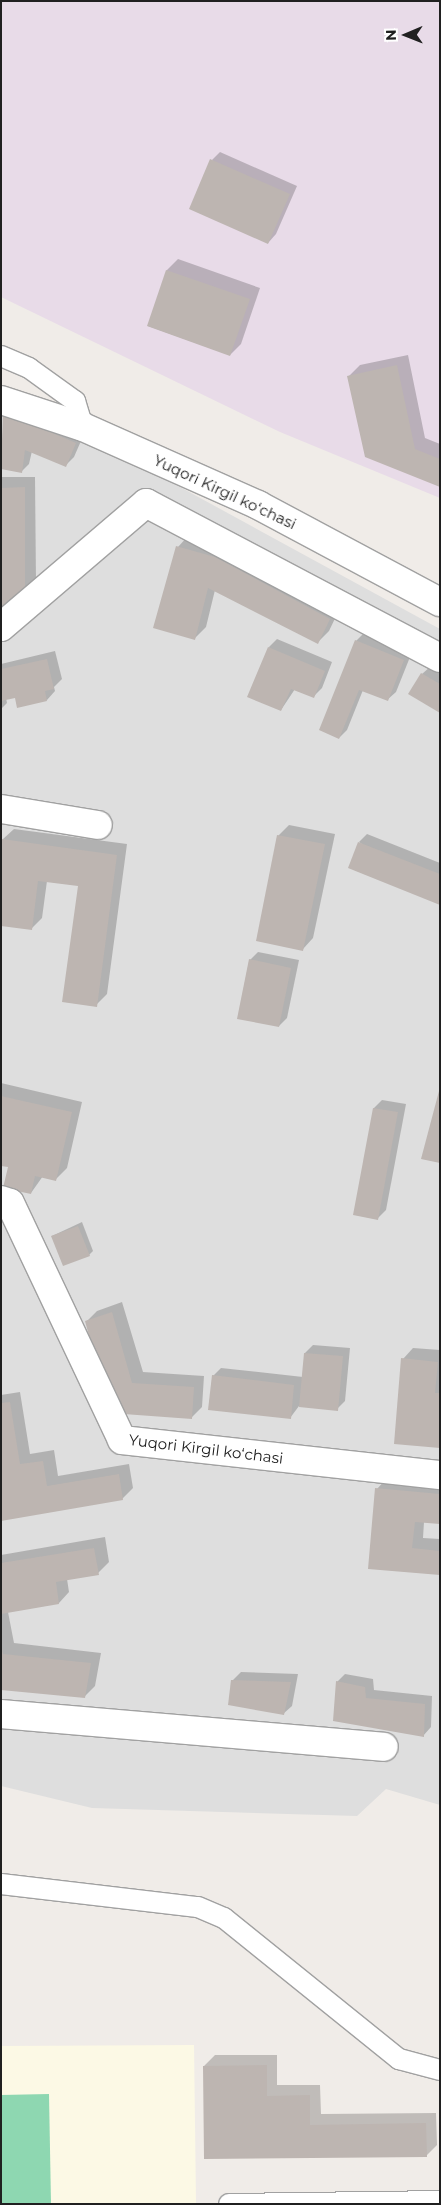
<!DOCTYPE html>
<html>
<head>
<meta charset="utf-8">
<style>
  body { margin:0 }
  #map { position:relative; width:441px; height:2205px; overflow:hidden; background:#f0ece8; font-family:Montserrat,sans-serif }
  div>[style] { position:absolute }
  .residential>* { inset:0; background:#dedede }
  .industrial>* { inset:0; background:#e8dbe8 }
  .education>* { inset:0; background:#fcf9e5 }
  .pitch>* { inset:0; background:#8ed7b1 }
  .shadow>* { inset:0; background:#0003 }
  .building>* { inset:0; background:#bdb5b1 }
  .roads { filter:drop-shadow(1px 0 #a1a1a1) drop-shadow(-1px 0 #a1a1a1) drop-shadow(0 1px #a1a1a1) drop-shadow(0 -1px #a1a1a1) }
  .service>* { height:20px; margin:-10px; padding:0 10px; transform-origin:10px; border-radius:10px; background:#fff }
  .minor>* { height:28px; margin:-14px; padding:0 14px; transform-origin:14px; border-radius:14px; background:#fff }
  span { translate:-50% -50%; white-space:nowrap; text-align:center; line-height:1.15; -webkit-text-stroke:5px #fff; paint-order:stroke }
  .street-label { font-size:15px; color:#202020 }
  .frame { position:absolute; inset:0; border:2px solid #202020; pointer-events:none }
  .north { position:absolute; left:381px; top:10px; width:50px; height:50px; -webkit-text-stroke:4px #fff; paint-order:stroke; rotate:269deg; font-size:14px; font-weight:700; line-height:20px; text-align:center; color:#202020 }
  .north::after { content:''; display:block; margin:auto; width:18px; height:22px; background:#202020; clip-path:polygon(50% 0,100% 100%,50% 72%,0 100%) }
</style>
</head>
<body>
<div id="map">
  <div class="residential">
    <div style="clip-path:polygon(1px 410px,94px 440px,440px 629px,440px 1805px,386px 1789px,357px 1816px,92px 1808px,1px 1786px)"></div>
  </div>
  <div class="industrial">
    <div style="clip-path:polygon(1px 1px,440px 1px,440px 498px,280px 432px,1px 297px)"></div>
  </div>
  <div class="education">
    <div style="clip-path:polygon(194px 2045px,196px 2204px,1px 2204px,1px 2046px)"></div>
  </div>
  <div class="pitch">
    <div style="clip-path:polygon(49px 2094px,51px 2204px,1px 2204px,1px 2095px)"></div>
  </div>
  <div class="shadow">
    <div style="clip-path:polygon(220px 152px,297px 186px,276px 234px,268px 243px,212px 160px)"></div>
    <div style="clip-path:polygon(178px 259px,260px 288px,241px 344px,230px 355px,148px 326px,167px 270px)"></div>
    <div style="clip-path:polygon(408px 355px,425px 438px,440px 444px,440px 486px,349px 376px,360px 365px)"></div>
    <div style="clip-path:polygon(4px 412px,84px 434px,74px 457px,66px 465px,32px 451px,29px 464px,21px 472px,1px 468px)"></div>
    <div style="clip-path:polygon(1px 477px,35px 477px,36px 582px,1px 618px)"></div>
    <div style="clip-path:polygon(188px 536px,340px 608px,329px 631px,318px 642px,215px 590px,206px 627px,195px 638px,178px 547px)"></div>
    <div style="clip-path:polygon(364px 633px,412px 652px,396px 692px,387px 700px,363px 690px,347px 730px,339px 738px,356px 641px)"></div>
    <div style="clip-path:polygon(277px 639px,332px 662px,322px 688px,314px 696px,295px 689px,281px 710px,269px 647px)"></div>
    <div style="clip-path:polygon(55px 651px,62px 679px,54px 687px,55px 691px,47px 700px,16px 696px,6px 698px,7px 703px,1px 709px,1px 664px)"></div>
    <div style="clip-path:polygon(431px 666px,440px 671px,440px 712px,422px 674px)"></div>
    <div style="clip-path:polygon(289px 825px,335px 834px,313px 938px,303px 949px,278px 836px)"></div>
    <div style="clip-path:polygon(14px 829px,127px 844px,107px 994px,96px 1005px,79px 885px,47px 881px,42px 918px,31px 929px,1px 925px,1px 853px,3px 839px)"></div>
    <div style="clip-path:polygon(367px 834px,440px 863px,440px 903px,359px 842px)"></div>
    <div style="clip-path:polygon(258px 952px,299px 960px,287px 1018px,279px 1026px,250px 960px)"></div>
    <div style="clip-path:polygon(1px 1083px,82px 1102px,67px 1168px,56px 1179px,43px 1176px,31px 1193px,10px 1166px,1px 1165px)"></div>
    <div style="clip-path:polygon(382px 1100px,406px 1104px,386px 1210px,377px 1219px,355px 1214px,374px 1108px)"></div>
    <div style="clip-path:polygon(82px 1222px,93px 1251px,89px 1255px,52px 1236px)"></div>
    <div style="clip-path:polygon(122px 1302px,143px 1372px,204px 1376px,202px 1407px,191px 1418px,111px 1412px,86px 1322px,97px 1311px)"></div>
    <div style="clip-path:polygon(313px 1345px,350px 1348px,345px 1401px,337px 1409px,299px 1406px,290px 1418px,213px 1376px,221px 1368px,303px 1377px,305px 1353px)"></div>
    <div style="clip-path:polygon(413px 1348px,440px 1350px,440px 1447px,403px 1359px)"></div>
    <div style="clip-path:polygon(20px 1392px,30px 1454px,54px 1450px,58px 1476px,129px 1464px,133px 1488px,122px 1499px,1px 1519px,1px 1395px)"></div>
    <div style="clip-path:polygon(387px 1478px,440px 1482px,440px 1523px,424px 1522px,423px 1538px,440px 1539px,440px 1574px,369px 1567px,377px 1489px)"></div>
    <div style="clip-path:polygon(105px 1537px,109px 1562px,98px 1573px,67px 1579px,69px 1592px,59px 1603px,8px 1612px,14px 1643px,101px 1653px,95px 1686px,84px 1697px,1px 1689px,1px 1555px)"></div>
    <div style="clip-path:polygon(241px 1672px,298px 1674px,292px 1706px,283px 1714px,232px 1681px)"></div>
    <div style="clip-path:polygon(345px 1674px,373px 1679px,374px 1690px,432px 1696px,431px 1727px,423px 1736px,337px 1682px)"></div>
    <div style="clip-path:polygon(215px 2055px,277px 2055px,277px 2085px,320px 2085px,321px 2114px,436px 2113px,437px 2145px,426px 2156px,205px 2158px,204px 2066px)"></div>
  </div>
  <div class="building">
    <div style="clip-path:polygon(210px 159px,290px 194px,268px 244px,189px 209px)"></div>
    <div style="clip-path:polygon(166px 270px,250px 299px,230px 356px,147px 326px)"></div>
    <div style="clip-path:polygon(397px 365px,415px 449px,440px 459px,440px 487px,365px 457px,347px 376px)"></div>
    <div style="clip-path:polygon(3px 412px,76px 443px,66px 467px,25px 450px,22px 473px,1px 469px)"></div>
    <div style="clip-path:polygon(25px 487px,25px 593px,1px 620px,1px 488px)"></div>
    <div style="clip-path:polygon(176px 546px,215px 557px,330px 619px,318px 644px,208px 588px,195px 640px,153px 628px)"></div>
    <div style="clip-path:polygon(355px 640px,404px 660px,388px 701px,359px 690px,339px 739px,319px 730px)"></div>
    <div style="clip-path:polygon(268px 647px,325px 671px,314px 698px,291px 689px,281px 711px,247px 697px)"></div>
    <div style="clip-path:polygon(47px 659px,54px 689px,45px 691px,47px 701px,17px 708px,15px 698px,1px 701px,1px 669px)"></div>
    <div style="clip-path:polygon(421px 673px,440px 684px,440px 713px,408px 694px)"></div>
    <div style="clip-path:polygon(277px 835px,325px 844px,303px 951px,256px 941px)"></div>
    <div style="clip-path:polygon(2px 839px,117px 855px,97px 1007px,62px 1002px,78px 886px,38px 881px,32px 930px,1px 926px)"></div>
    <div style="clip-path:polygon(358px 842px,440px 874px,440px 905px,348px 868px)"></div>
    <div style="clip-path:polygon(249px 959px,291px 968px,279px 1027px,237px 1019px)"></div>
    <div style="clip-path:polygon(439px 1091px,440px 1091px,440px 1163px,421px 1159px)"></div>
    <div style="clip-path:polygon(1px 1096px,72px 1112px,56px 1181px,35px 1176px,31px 1194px,3px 1188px,8px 1167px,1px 1166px)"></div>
    <div style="clip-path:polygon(373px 1108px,398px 1112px,378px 1220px,353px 1215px)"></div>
    <div style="clip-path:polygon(78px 1226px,90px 1256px,63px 1266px,51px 1236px)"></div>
    <div style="clip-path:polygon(112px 1312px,132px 1383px,194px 1387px,192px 1419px,110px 1413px,85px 1321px)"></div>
    <div style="clip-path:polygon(304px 1353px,343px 1356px,338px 1411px,299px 1407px)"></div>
    <div style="clip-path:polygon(401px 1358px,438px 1362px,435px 1393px,440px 1393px,440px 1448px,394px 1444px)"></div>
    <div style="clip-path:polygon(212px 1375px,294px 1385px,291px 1419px,208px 1410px)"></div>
    <div style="clip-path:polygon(10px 1402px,20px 1464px,43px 1461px,47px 1486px,119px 1474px,123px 1500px,1px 1521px,1px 1403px)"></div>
    <div style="clip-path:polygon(375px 1488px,440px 1494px,440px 1524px,415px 1522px,412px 1548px,440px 1551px,440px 1575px,368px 1569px)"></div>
    <div style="clip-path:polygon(94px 1548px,99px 1575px,56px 1582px,59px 1604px,1px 1614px,1px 1563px)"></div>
    <div style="clip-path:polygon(2px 1649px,3px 1654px,91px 1663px,85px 1698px,1px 1690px)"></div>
    <div style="clip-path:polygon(231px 1680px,291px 1682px,284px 1715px,228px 1705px)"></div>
    <div style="clip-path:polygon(336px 1681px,365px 1687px,366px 1698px,425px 1704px,424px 1737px,333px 1721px)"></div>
    <div style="clip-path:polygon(267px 2065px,267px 2096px,310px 2095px,310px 2125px,426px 2123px,427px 2157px,204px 2159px,203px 2066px)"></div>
  </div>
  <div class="roads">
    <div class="service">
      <div style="left:1px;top:356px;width:30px;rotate:23deg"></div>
      <div style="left:29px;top:368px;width:57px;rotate:35.7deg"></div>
      <div style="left:75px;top:401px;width:27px;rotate:73deg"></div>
      <div style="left:1px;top:1884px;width:198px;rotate:6.7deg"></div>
      <div style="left:198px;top:1907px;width:28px;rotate:23deg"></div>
      <div style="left:224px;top:1918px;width:225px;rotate:38.9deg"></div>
      <div style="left:399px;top:2059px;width:42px;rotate:15deg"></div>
      <div style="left:229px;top:2204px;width:211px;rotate:-0.8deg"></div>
    </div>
    <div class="minor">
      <div style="left:1px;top:400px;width:86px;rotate:18.2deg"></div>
      <div style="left:83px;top:427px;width:192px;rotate:24deg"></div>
      <div style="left:258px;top:505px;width:206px;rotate:28.1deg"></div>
      <div style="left:1px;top:627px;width:191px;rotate:-40.5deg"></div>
      <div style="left:146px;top:503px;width:332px;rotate:27.8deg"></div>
      <div style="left:1px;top:809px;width:98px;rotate:9.4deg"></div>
      <div style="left:1px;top:1200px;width:9px;rotate:18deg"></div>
      <div style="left:10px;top:1203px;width:262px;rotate:64.7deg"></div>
      <div style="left:122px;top:1440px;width:320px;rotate:6.3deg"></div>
      <div style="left:1px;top:1714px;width:384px;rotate:4.9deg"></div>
    </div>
  </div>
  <div class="street-label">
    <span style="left:225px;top:492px;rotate:25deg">Yuqori Kirgil koʻchasi</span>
    <span style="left:206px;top:1449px;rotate:7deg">Yuqori Kirgil koʻchasi</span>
  </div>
  <div class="frame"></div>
  <div class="north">N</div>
</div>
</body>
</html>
